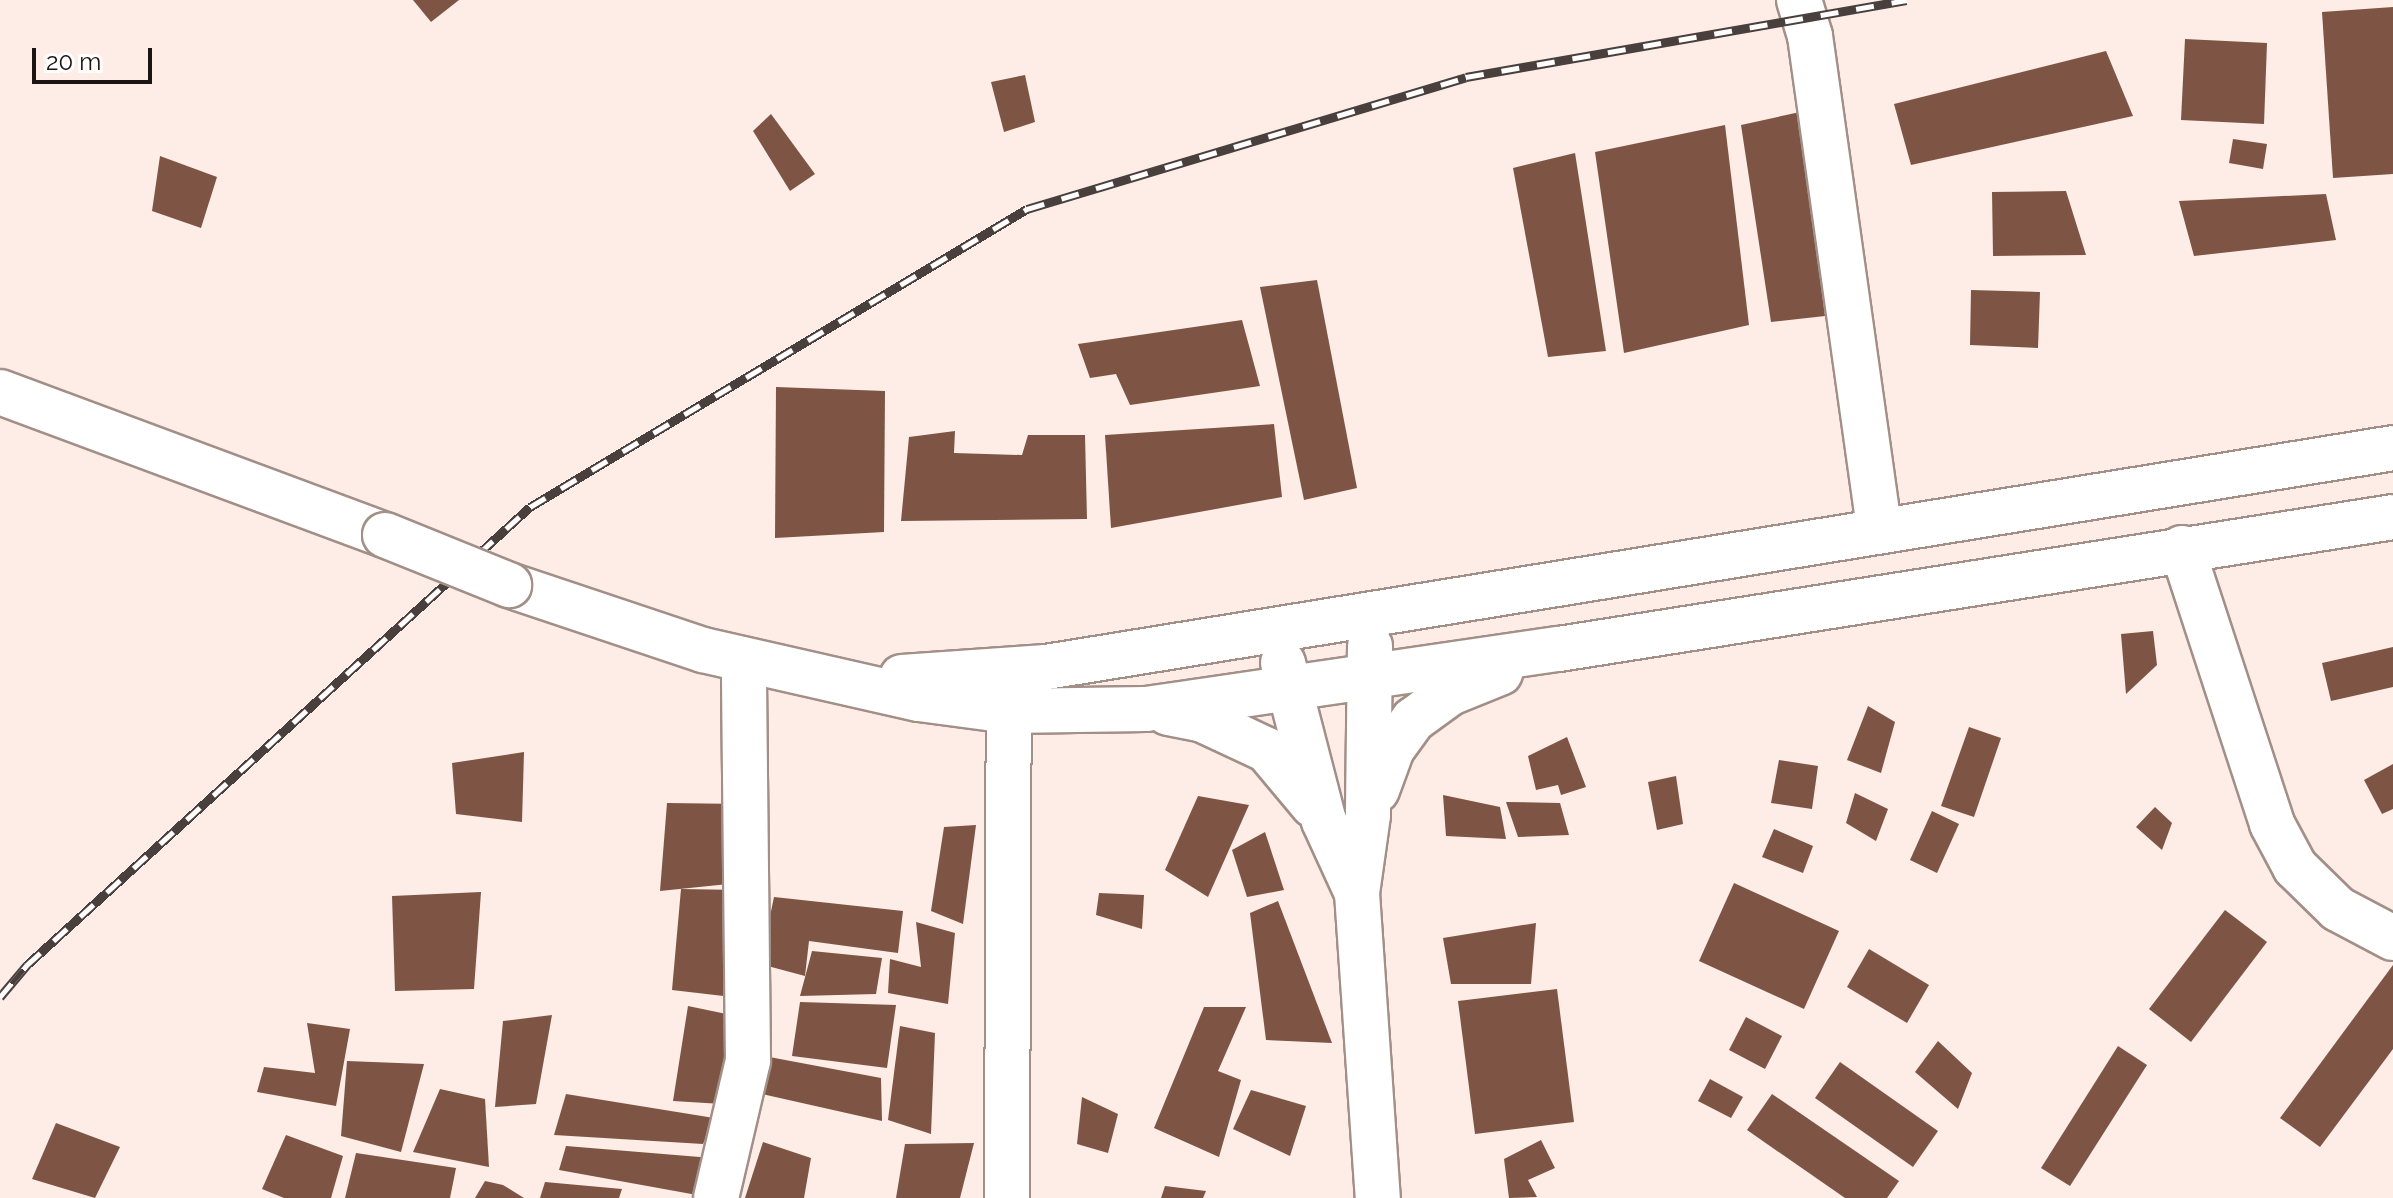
<!DOCTYPE html>
<html>
<head>
<meta charset="utf-8">
<style>
  body { margin:0 }
  #map { position:relative; width:2393px; height:1198px; overflow:hidden; background:#fdede6; font-family:Raleway,sans-serif }
  div>[style] { position:absolute }
  .building>* { inset:0; background:#7e5544 }
  .roads { filter:drop-shadow(2px 0 #a28f87) drop-shadow(-2px 0 #a28f87) drop-shadow(0 2px #a28f87) drop-shadow(0 -2px #a28f87) }
  .street>* { height:44px; margin:-22px; padding:0 22px; transform-origin:22px; border-radius:22px; background:#fff }
  .secondary>* { height:44px; margin:-22px; padding:0 22px; transform-origin:22px; border-radius:22px; background:#fff }
  .rail>* { height:9px; margin-top:-4.5px; transform-origin:0; background:repeating-linear-gradient(90deg,#fefefe 0 18px,#49403d 0 36px); box-sizing:border-box; border-block:2px solid #49403d }
  .bridges { filter:drop-shadow(2px 0 #a28f87) drop-shadow(-2px 0 #a28f87) drop-shadow(0 2px #a28f87) drop-shadow(0 -2px #a28f87) }
  .secondary-bridge>* { height:44px; margin:-22px; padding:0 22px; transform-origin:22px; border-radius:22px; background:#fff }
  span { translate:-50% -50%; white-space:nowrap; text-align:center; line-height:1.15; -webkit-text-stroke:8px #fefefe; paint-order:stroke }
  .scale { position:absolute; left:32px; top:48px; width:120px; height:36px; box-sizing:border-box; border:4px solid #1b1412; border-top:0; padding-left:10px; font-size:24px; line-height:28px; white-space:nowrap; color:#1b1412; -webkit-text-stroke:6px #fefefe; paint-order:stroke }
</style>
</head>
<body>
<div id="map">
  <div class="building">
    <div style="clip-path:polygon(413px 0,459px 0,431px 22px)"></div>
    <div style="clip-path:polygon(2393px 7px,2393px 174px,2333px 178px,2322px 12px)"></div>
    <div style="clip-path:polygon(2185px 39px,2267px 43px,2264px 124px,2181px 120px)"></div>
    <div style="clip-path:polygon(2106px 51px,2133px 116px,1911px 165px,1894px 104px)"></div>
    <div style="clip-path:polygon(1025px 75px,1035px 122px,1004px 132px,991px 82px)"></div>
    <div style="clip-path:polygon(1800px 112px,1825px 316px,1771px 322px,1741px 125px)"></div>
    <div style="clip-path:polygon(771px 114px,815px 174px,790px 191px,753px 131px)"></div>
    <div style="clip-path:polygon(1725px 125px,1749px 325px,1624px 353px,1595px 152px)"></div>
    <div style="clip-path:polygon(2233px 139px,2267px 144px,2263px 169px,2229px 163px)"></div>
    <div style="clip-path:polygon(1575px 153px,1606px 351px,1548px 357px,1513px 168px)"></div>
    <div style="clip-path:polygon(160px 156px,217px 177px,201px 228px,152px 211px)"></div>
    <div style="clip-path:polygon(2066px 191px,2086px 255px,1993px 256px,1992px 192px)"></div>
    <div style="clip-path:polygon(2326px 194px,2336px 240px,2194px 256px,2179px 201px)"></div>
    <div style="clip-path:polygon(1317px 280px,1357px 488px,1304px 500px,1260px 287px)"></div>
    <div style="clip-path:polygon(1971px 290px,2040px 292px,2038px 348px,1970px 345px)"></div>
    <div style="clip-path:polygon(1242px 320px,1260px 386px,1130px 405px,1116px 374px,1090px 378px,1078px 344px)"></div>
    <div style="clip-path:polygon(776px 387px,885px 391px,884px 532px,775px 538px)"></div>
    <div style="clip-path:polygon(1274px 424px,1282px 497px,1111px 528px,1105px 435px)"></div>
    <div style="clip-path:polygon(955px 431px,954px 453px,1022px 455px,1028px 435px,1085px 435px,1087px 519px,901px 521px,909px 437px)"></div>
    <div style="clip-path:polygon(2153px 631px,2157px 665px,2126px 694px,2121px 634px)"></div>
    <div style="clip-path:polygon(2393px 647px,2393px 687px,2331px 701px,2322px 663px)"></div>
    <div style="clip-path:polygon(1868px 706px,1895px 722px,1881px 773px,1847px 760px)"></div>
    <div style="clip-path:polygon(1969px 727px,2001px 738px,1974px 817px,1941px 806px)"></div>
    <div style="clip-path:polygon(1567px 737px,1586px 787px,1561px 795px,1558px 785px,1536px 790px,1528px 756px)"></div>
    <div style="clip-path:polygon(524px 752px,522px 822px,456px 814px,452px 763px)"></div>
    <div style="clip-path:polygon(1779px 760px,1818px 766px,1812px 809px,1771px 803px)"></div>
    <div style="clip-path:polygon(2393px 764px,2393px 809px,2382px 814px,2364px 780px)"></div>
    <div style="clip-path:polygon(1676px 776px,1683px 824px,1657px 830px,1648px 782px)"></div>
    <div style="clip-path:polygon(1855px 793px,1888px 809px,1876px 841px,1846px 823px)"></div>
    <div style="clip-path:polygon(1443px 795px,1500px 807px,1506px 839px,1446px 836px)"></div>
    <div style="clip-path:polygon(1198px 796px,1249px 805px,1208px 897px,1165px 870px)"></div>
    <div style="clip-path:polygon(1506px 802px,1560px 803px,1569px 835px,1518px 837px)"></div>
    <div style="clip-path:polygon(667px 803px,743px 804px,748px 882px,660px 891px)"></div>
    <div style="clip-path:polygon(2155px 807px,2172px 823px,2162px 850px,2136px 827px)"></div>
    <div style="clip-path:polygon(1932px 811px,1959px 824px,1937px 873px,1910px 860px)"></div>
    <div style="clip-path:polygon(976px 825px,963px 924px,931px 911px,944px 827px)"></div>
    <div style="clip-path:polygon(1774px 829px,1813px 846px,1803px 873px,1762px 857px)"></div>
    <div style="clip-path:polygon(1265px 832px,1284px 890px,1247px 897px,1232px 850px)"></div>
    <div style="clip-path:polygon(1734px 883px,1839px 931px,1804px 1009px,1699px 961px)"></div>
    <div style="clip-path:polygon(681px 889px,740px 890px,732px 997px,672px 990px)"></div>
    <div style="clip-path:polygon(481px 892px,474px 989px,395px 991px,392px 896px)"></div>
    <div style="clip-path:polygon(1099px 893px,1144px 895px,1142px 929px,1096px 915px)"></div>
    <div style="clip-path:polygon(774px 897px,903px 911px,898px 953px,809px 941px,805px 976px,760px 964px)"></div>
    <div style="clip-path:polygon(1278px 901px,1332px 1043px,1266px 1040px,1250px 913px)"></div>
    <div style="clip-path:polygon(2225px 910px,2267px 942px,2191px 1042px,2149px 1009px)"></div>
    <div style="clip-path:polygon(916px 922px,955px 933px,948px 1004px,888px 993px,890px 959px,921px 967px)"></div>
    <div style="clip-path:polygon(1536px 923px,1531px 984px,1451px 984px,1443px 938px)"></div>
    <div style="clip-path:polygon(1869px 949px,1929px 985px,1907px 1023px,1847px 987px)"></div>
    <div style="clip-path:polygon(812px 951px,882px 958px,876px 994px,800px 996px)"></div>
    <div style="clip-path:polygon(2393px 965px,2393px 1049px,2320px 1147px,2280px 1118px)"></div>
    <div style="clip-path:polygon(1557px 989px,1574px 1122px,1475px 1134px,1458px 1001px)"></div>
    <div style="clip-path:polygon(800px 1002px,896px 1005px,887px 1068px,792px 1056px)"></div>
    <div style="clip-path:polygon(688px 1006px,736px 1016px,722px 1104px,673px 1101px)"></div>
    <div style="clip-path:polygon(1204px 1007px,1246px 1007px,1218px 1071px,1241px 1080px,1219px 1157px,1154px 1128px)"></div>
    <div style="clip-path:polygon(552px 1015px,536px 1104px,495px 1107px,503px 1021px)"></div>
    <div style="clip-path:polygon(1746px 1017px,1782px 1036px,1765px 1069px,1729px 1050px)"></div>
    <div style="clip-path:polygon(307px 1023px,350px 1029px,336px 1106px,257px 1092px,264px 1067px,315px 1073px)"></div>
    <div style="clip-path:polygon(900px 1026px,935px 1033px,931px 1134px,888px 1120px)"></div>
    <div style="clip-path:polygon(1938px 1041px,1972px 1073px,1958px 1109px,1915px 1072px)"></div>
    <div style="clip-path:polygon(2118px 1046px,2147px 1065px,2070px 1186px,2041px 1168px)"></div>
    <div style="clip-path:polygon(764px 1056px,881px 1078px,882px 1121px,757px 1093px)"></div>
    <div style="clip-path:polygon(347px 1061px,424px 1064px,401px 1152px,341px 1136px)"></div>
    <div style="clip-path:polygon(1840px 1062px,1938px 1131px,1913px 1167px,1815px 1098px)"></div>
    <div style="clip-path:polygon(1710px 1079px,1743px 1097px,1731px 1118px,1698px 1101px)"></div>
    <div style="clip-path:polygon(440px 1089px,485px 1099px,489px 1167px,413px 1152px)"></div>
    <div style="clip-path:polygon(1251px 1090px,1306px 1106px,1290px 1156px,1233px 1129px)"></div>
    <div style="clip-path:polygon(566px 1094px,714px 1118px,703px 1144px,554px 1135px)"></div>
    <div style="clip-path:polygon(1772px 1094px,1899px 1181px,1887px 1198px,1845px 1198px,1747px 1130px)"></div>
    <div style="clip-path:polygon(1082px 1097px,1118px 1114px,1108px 1153px,1077px 1144px)"></div>
    <div style="clip-path:polygon(56px 1123px,120px 1147px,95px 1198px,32px 1179px)"></div>
    <div style="clip-path:polygon(286px 1135px,343px 1156px,331px 1198px,284px 1198px,262px 1189px)"></div>
    <div style="clip-path:polygon(1541px 1140px,1555px 1168px,1528px 1180px,1537px 1197px,1509px 1198px,1504px 1159px)"></div>
    <div style="clip-path:polygon(763px 1142px,811px 1158px,804px 1198px,745px 1198px)"></div>
    <div style="clip-path:polygon(974px 1143px,960px 1198px,896px 1198px,905px 1144px)"></div>
    <div style="clip-path:polygon(566px 1146px,712px 1158px,697px 1195px,559px 1170px)"></div>
    <div style="clip-path:polygon(356px 1153px,456px 1168px,450px 1198px,345px 1198px)"></div>
    <div style="clip-path:polygon(485px 1181px,503px 1185px,524px 1198px,475px 1198px)"></div>
    <div style="clip-path:polygon(545px 1182px,622px 1189px,619px 1198px,540px 1198px)"></div>
    <div style="clip-path:polygon(1165px 1186px,1206px 1191px,1203px 1198px,1161px 1198px)"></div>
  </div>
  <div class="roads">
    <div class="street">
      <div style="left:1799px;top:0;width:38px;rotate:73deg"></div>
      <div style="left:1810px;top:36px;width:500px;rotate:82deg"></div>
      <div style="left:2182px;top:548px;width:290px;rotate:71.9deg"></div>
      <div style="left:2272px;top:824px;width:49px;rotate:61.9deg"></div>
      <div style="left:2295px;top:867px;width:60px;rotate:44.3deg"></div>
      <div style="left:2338px;top:909px;width:62px;rotate:27.8deg"></div>
      <div style="left:716px;top:1198px;width:141px;rotate:-76.9deg"></div>
      <div style="left:748px;top:1061px;width:401px;rotate:-90.6deg"></div>
      <div style="left:1007px;top:1198px;width:487px;rotate:-89.8deg"></div>
    </div>
    <div class="secondary">
      <div style="left:0;top:392px;width:411px;rotate:20.4deg"></div>
      <div style="left:509px;top:585px;width:205px;rotate:18.5deg"></div>
      <div style="left:703px;top:650px;width:221px;rotate:12.8deg"></div>
      <div style="left:919px;top:699px;width:91px;rotate:7.6deg"></div>
      <div style="left:1009px;top:711px;width:137px;rotate:-0.8deg"></div>
      <div style="left:1146px;top:709px;width:417px;rotate:-8.3deg"></div>
      <div style="left:1559px;top:649px;width:844px;rotate:-8.99deg"></div>
      <div style="left:1370px;top:646px;width:169px;rotate:90.7deg"></div>
      <div style="left:1368px;top:815px;width:79px;rotate:98deg"></div>
      <div style="left:1357px;top:893px;width:306px;rotate:86.1deg"></div>
      <div style="left:1283px;top:663px;width:163px;rotate:75.5deg"></div>
      <div style="left:1324px;top:821px;width:79px;rotate:65.4deg"></div>
      <div style="left:902px;top:677px;width:144px;rotate:-4deg"></div>
      <div style="left:1046px;top:667px;width:1365px;rotate:-9.23deg"></div>
      <div style="left:1168px;top:713px;width:36px;rotate:11deg"></div>
      <div style="left:1203px;top:720px;width:71px;rotate:25.1deg"></div>
      <div style="left:1267px;top:750px;width:72px;rotate:50.1deg"></div>
      <div style="left:1377px;top:790px;width:44px;rotate:-69.9deg"></div>
      <div style="left:1392px;top:749px;width:36px;rotate:-54deg"></div>
      <div style="left:1413px;top:720px;width:46px;rotate:-36.1deg"></div>
      <div style="left:1450px;top:693px;width:54px;rotate:-21.8deg"></div>
    </div>
  </div>
  <div class="rail">
    <div style="left:0;top:997px;width:42px;rotate:-49.8deg"></div>
    <div style="left:27px;top:965px;width:680px;rotate:-42.32deg"></div>
    <div style="left:530px;top:507px;width:579px;rotate:-30.95deg"></div>
    <div style="left:1027px;top:209px;width:458px;rotate:-16.7deg"></div>
    <div style="left:1466px;top:77px;width:447px;rotate:-9.9deg"></div>
  </div>
  <div class="bridges">
    <div class="secondary-bridge">
      <div style="left:385px;top:535px;width:134px;rotate:22deg"></div>
    </div>
  </div>
  <div class="scale">20 m</div>
</div>
</body>
</html>
